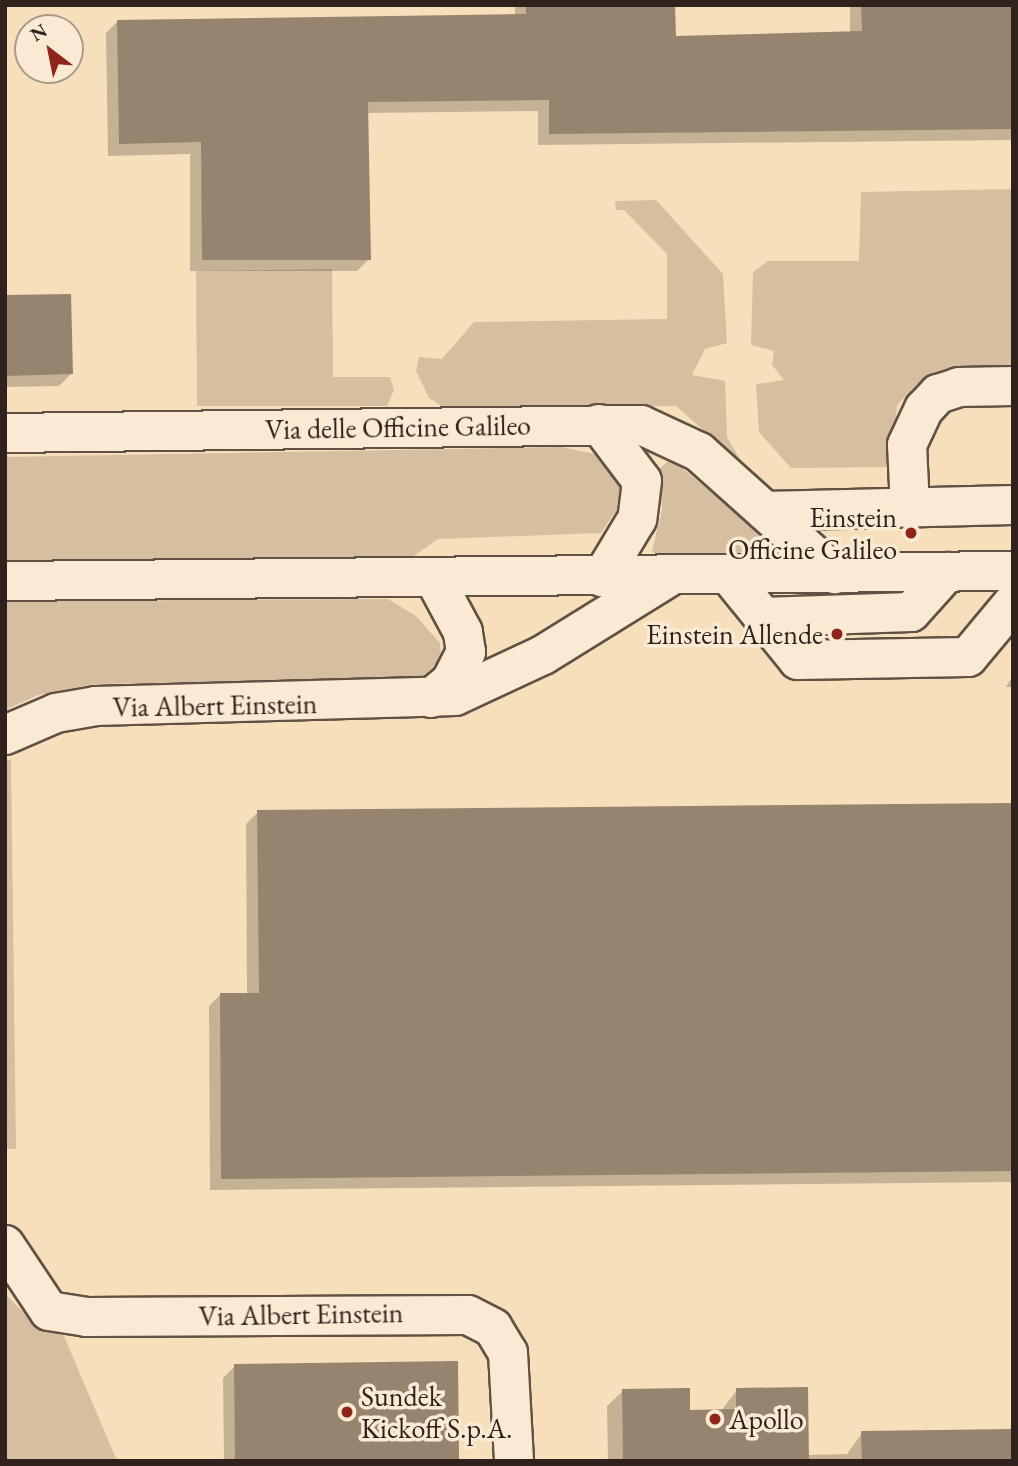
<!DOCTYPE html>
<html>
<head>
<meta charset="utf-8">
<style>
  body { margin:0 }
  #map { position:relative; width:1018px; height:1466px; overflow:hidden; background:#f7dfbb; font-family:"EB Garamond",serif }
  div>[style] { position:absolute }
  .green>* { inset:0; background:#d5bfa0 }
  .shadow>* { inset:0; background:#0003 }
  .building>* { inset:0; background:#97846f }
  .roads { filter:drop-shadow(2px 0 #615144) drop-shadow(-2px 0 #615144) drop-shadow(0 2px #615144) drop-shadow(0 -2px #615144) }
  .minor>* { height:38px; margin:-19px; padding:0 19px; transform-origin:19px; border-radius:19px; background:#faead3 }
  .dots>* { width:19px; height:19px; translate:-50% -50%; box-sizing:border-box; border:4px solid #faead3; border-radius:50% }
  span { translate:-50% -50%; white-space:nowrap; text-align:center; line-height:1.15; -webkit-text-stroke:7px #faead3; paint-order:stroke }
  .street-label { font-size:28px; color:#2f221c }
  .poi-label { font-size:28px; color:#2f221c }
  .right { translate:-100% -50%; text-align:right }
  .left { translate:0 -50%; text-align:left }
  .frame { position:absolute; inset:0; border:7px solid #2f221c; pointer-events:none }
  .north { position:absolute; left:14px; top:14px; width:70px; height:70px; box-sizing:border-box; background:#faead3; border:2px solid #a99a8a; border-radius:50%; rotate:328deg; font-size:19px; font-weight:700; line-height:28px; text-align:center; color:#2f221c }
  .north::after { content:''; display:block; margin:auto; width:24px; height:32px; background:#8f2418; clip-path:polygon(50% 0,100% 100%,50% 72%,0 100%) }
</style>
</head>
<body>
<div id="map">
  <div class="green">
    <div style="clip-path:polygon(1013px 189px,1013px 371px,939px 372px,916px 385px,897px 405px,892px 464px,886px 467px,791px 468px,759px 432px,756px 384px,784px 380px,772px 365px,774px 351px,751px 345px,753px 272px,768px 261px,859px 261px,861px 192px)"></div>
    <div style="clip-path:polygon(656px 200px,723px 274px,727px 343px,705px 349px,692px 375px,725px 381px,727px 437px,744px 466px,676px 406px,443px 407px,429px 398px,416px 371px,419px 357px,442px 359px,474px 322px,667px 319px,667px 254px,624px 210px,616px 210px,615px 201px)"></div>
    <div style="clip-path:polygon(332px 269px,333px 377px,390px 377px,394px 390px,387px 406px,197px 406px,196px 271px)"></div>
    <div style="clip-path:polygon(561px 447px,599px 455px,620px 475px,625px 497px,601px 533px,438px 539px,408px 560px,5px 562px,5px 457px)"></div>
    <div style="clip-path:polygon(671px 459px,756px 529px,763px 549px,750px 555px,659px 556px,652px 551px,662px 510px,658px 470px)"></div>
    <div style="clip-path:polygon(388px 599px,416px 616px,440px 643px,441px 659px,421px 678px,95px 684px,38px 695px,5px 710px,5px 601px)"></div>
    <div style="clip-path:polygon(11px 759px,16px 1149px,5px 1149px,5px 762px)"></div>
    <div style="clip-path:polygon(5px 1294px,39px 1328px,64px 1336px,117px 1461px,5px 1461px)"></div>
  </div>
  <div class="shadow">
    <div style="clip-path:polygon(515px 5px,674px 5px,674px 37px,850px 33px,850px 5px,1013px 5px,1013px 140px,538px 145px,538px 111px,366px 113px,369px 259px,357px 271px,190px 271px,190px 154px,108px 156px,106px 33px,118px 21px,515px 16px)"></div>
    <div style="clip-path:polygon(5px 297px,71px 374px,59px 386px,5px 387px)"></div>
    <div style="clip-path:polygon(1013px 676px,1013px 687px,1006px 687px)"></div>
    <div style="clip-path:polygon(1013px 804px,1013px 1182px,210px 1190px,209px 1006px,221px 994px,247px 994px,246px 824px,258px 812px)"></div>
    <div style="clip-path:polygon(235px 1366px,458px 1461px,224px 1461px,223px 1378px)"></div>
    <div style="clip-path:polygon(737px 1390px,807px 1455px,847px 1454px,862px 1433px,1013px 1461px,608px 1461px,607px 1406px,623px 1391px,688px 1412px,721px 1411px)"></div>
  </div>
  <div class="building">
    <div style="clip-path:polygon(526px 5px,675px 5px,676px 36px,862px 31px,861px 5px,1013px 5px,1013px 129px,549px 134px,549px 100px,368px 102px,371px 260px,202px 260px,201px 142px,119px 144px,117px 20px,526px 14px)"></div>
    <div style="clip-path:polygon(71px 294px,73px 374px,5px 376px,5px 295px)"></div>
    <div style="clip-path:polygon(1013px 803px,1013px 1171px,221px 1179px,220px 993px,259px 993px,257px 810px)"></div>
    <div style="clip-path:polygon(458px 1361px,459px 1461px,235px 1461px,234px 1364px)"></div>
    <div style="clip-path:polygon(808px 1387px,809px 1461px,623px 1461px,622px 1389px,690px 1388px,690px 1410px,736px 1409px,736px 1388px)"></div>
    <div style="clip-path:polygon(1013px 1429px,1013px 1461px,862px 1461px,861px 1431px)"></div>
  </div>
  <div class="roads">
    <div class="minor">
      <div style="left:599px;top:424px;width:71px;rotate:53deg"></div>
      <div style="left:642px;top:481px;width:38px;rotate:97deg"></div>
      <div style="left:637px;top:519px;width:68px;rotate:121.1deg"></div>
      <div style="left:5px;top:433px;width:636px;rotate:-0.72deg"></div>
      <div style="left:641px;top:425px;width:64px;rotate:25deg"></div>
      <div style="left:699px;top:452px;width:183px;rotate:41.9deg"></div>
      <div style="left:910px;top:508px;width:63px;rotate:-92.7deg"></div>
      <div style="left:907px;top:445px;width:40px;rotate:-65deg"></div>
      <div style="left:924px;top:409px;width:21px;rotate:-47deg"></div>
      <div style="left:938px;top:394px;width:22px;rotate:-18deg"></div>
      <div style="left:959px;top:387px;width:54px;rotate:-1.1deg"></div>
      <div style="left:765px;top:511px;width:248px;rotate:-1.4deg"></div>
      <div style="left:729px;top:575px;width:109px;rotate:50.9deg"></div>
      <div style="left:798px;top:660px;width:170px;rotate:-1deg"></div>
      <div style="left:968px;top:657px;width:70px;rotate:-50.2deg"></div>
      <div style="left:5px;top:581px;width:1008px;rotate:-0.57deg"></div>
      <div style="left:763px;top:617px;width:148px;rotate:-1.9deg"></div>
      <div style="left:911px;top:612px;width:54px;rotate:-48deg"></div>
      <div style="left:431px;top:698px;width:26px;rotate:-40deg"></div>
      <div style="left:451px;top:681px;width:33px;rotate:-63deg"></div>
      <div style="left:466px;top:652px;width:20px;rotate:-99deg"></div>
      <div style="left:463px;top:632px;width:59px;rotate:-118.3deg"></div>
      <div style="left:5px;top:735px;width:56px;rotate:-23.3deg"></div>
      <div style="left:56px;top:713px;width:41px;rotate:-9.9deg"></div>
      <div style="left:96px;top:706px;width:359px;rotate:-1.6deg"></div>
      <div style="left:455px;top:696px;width:97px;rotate:-25deg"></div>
      <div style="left:543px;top:655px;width:148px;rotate:-31.8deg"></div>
      <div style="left:5px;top:1245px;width:79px;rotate:56.3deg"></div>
      <div style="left:49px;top:1311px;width:37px;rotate:9deg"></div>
      <div style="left:86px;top:1317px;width:382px;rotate:-0.3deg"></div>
      <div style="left:468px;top:1315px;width:28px;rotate:27deg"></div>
      <div style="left:493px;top:1328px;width:29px;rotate:59deg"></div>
      <div style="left:508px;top:1353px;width:108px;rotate:86.8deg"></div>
    </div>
  </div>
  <div class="dots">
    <div style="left:911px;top:533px;background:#8f2418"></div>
    <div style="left:837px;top:634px;background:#8f2418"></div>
    <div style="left:347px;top:1412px;background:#8f2418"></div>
    <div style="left:715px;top:1419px;background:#8f2418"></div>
  </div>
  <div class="street-label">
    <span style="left:398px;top:427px;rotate:-1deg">Via delle Officine Galileo</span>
    <span style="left:215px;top:705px;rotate:-1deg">Via Albert Einstein</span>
    <span style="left:301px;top:1314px;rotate:-1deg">Via Albert Einstein</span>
  </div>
  <div class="poi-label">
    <span class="right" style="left:897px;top:533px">Einstein<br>Officine Galileo</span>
    <span class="right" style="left:823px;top:634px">Einstein Allende</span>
    <span class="left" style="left:361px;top:1412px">Sundek<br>Kickoff S.p.A.</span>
    <span class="left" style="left:729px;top:1419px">Apollo</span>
  </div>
  <div class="frame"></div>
  <div class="north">N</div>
</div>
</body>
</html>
